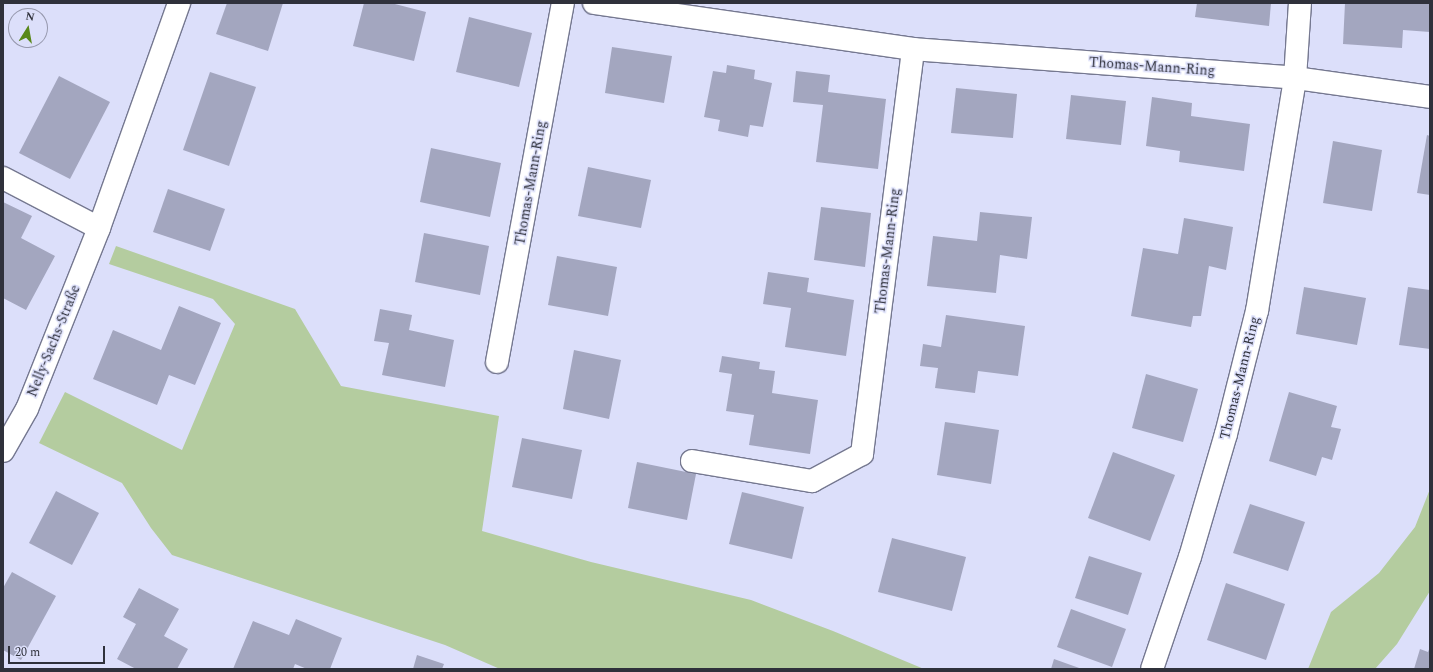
<!DOCTYPE html>
<html>
<head>
<meta charset="utf-8">
<style>
  body { margin:0 }
  #map { position:relative; width:1433px; height:672px; overflow:hidden; background:#dcdffa; font-family:Spectral,serif }
  div>[style] { position:absolute }
  .green>* { inset:0; background:#b4cc9f }
  .building>* { inset:0; background:#a3a6bf }
  .roads { filter:drop-shadow(1px 0 #757890) drop-shadow(-1px 0 #757890) drop-shadow(0 1px #757890) drop-shadow(0 -1px #757890) }
  .minor>* { height:22px; margin:-11px; padding:0 11px; transform-origin:11px; border-radius:11px; background:#fff }
  span { translate:-50% -50%; white-space:nowrap; text-align:center; line-height:1.15; -webkit-text-stroke:3px #dcdffa; paint-order:stroke }
  .street-label { font-size:14px; color:#2f313b }
  .frame { position:absolute; inset:0; border:4px solid #2f313b; pointer-events:none }
  .north { position:absolute; left:8px; top:8px; width:40px; height:40px; box-sizing:border-box; background:#dcdffa; border:1px solid #9799ae; border-radius:50%; rotate:11deg; font-size:11px; font-weight:700; line-height:16px; text-align:center; color:#2f313b }
  .north::after { content:''; display:block; margin:auto; width:14px; height:18px; background:#59881a; clip-path:polygon(50% 0,100% 100%,50% 72%,0 100%) }
  .scale { position:absolute; left:8px; top:646px; width:97px; height:18px; box-sizing:border-box; border:2px solid #2f313b; border-top:0; padding-left:5px; font-size:12px; line-height:14px; white-space:nowrap; color:#2f313b; -webkit-text-stroke:3px #dcdffa; paint-order:stroke }
</style>
</head>
<body>
<div id="map">
  <div class="green">
    <div style="clip-path:polygon(116px 246px,295px 309px,341px 386px,499px 416px,482px 531px,591px 562px,751px 600px,833px 631px,924px 669px,500px 669px,445px 645px,172px 555px,151px 528px,122px 483px,39px 443px,65px 392px,182px 450px,235px 324px,213px 299px,109px 264px)"></div>
    <div style="clip-path:polygon(1430px 489px,1430px 591px,1397px 644px,1375px 669px,1308px 669px,1331px 612px,1379px 573px,1415px 527px)"></div>
  </div>
  <div class="building">
    <div style="clip-path:polygon(227px 3px,283px 3px,268px 51px,216px 34px)"></div>
    <div style="clip-path:polygon(364px 3px,391px 3px,426px 12px,414px 61px,353px 46px)"></div>
    <div style="clip-path:polygon(1197px 3px,1271px 3px,1269px 26px,1195px 17px)"></div>
    <div style="clip-path:polygon(1345px 3px,1430px 3px,1430px 32px,1403px 30px,1402px 48px,1343px 44px)"></div>
    <div style="clip-path:polygon(469px 17px,532px 33px,519px 87px,456px 72px)"></div>
    <div style="clip-path:polygon(612px 47px,672px 56px,664px 103px,605px 93px)"></div>
    <div style="clip-path:polygon(727px 65px,755px 70px,754px 79px,772px 83px,763px 127px,750px 125px,748px 137px,718px 131px,720px 120px,704px 117px,713px 71px,726px 73px)"></div>
    <div style="clip-path:polygon(796px 71px,830px 75px,828px 92px,886px 99px,878px 169px,816px 162px,823px 105px,793px 102px)"></div>
    <div style="clip-path:polygon(210px 72px,256px 87px,229px 166px,183px 150px)"></div>
    <div style="clip-path:polygon(59px 76px,110px 102px,70px 179px,19px 153px)"></div>
    <div style="clip-path:polygon(956px 88px,1017px 94px,1013px 138px,951px 133px)"></div>
    <div style="clip-path:polygon(1071px 95px,1126px 101px,1121px 145px,1066px 139px)"></div>
    <div style="clip-path:polygon(1152px 97px,1192px 103px,1191px 116px,1250px 124px,1244px 171px,1179px 162px,1180px 151px,1146px 146px)"></div>
    <div style="clip-path:polygon(1427px 135px,1430px 136px,1430px 195px,1417px 193px)"></div>
    <div style="clip-path:polygon(1333px 141px,1382px 150px,1372px 211px,1323px 203px)"></div>
    <div style="clip-path:polygon(431px 148px,501px 163px,490px 217px,420px 202px)"></div>
    <div style="clip-path:polygon(588px 167px,651px 180px,641px 228px,578px 216px)"></div>
    <div style="clip-path:polygon(168px 189px,225px 209px,210px 251px,153px 232px)"></div>
    <div style="clip-path:polygon(3px 202px,32px 216px,21px 238px,55px 256px,26px 310px,3px 298px)"></div>
    <div style="clip-path:polygon(821px 207px,871px 213px,865px 267px,814px 260px)"></div>
    <div style="clip-path:polygon(980px 212px,1032px 217px,1027px 259px,1000px 255px,996px 293px,927px 286px,933px 236px,977px 241px)"></div>
    <div style="clip-path:polygon(1184px 218px,1233px 227px,1226px 270px,1209px 266px,1201px 316px,1193px 316px,1191px 327px,1131px 316px,1143px 248px,1178px 254px)"></div>
    <div style="clip-path:polygon(424px 233px,489px 246px,480px 295px,415px 282px)"></div>
    <div style="clip-path:polygon(557px 256px,617px 267px,608px 316px,548px 305px)"></div>
    <div style="clip-path:polygon(768px 272px,809px 278px,807px 292px,854px 300px,846px 356px,785px 347px,791px 308px,763px 304px)"></div>
    <div style="clip-path:polygon(1304px 287px,1366px 298px,1357px 345px,1296px 334px)"></div>
    <div style="clip-path:polygon(1408px 287px,1430px 290px,1430px 349px,1399px 345px)"></div>
    <div style="clip-path:polygon(179px 306px,221px 323px,195px 385px,169px 375px,157px 405px,93px 379px,113px 330px,161px 350px)"></div>
    <div style="clip-path:polygon(380px 309px,412px 315px,409px 330px,454px 340px,445px 387px,382px 375px,389px 343px,374px 341px)"></div>
    <div style="clip-path:polygon(946px 315px,1025px 326px,1018px 376px,978px 371px,975px 393px,935px 388px,938px 368px,920px 366px,923px 344px,941px 347px)"></div>
    <div style="clip-path:polygon(574px 350px,621px 360px,609px 419px,563px 409px)"></div>
    <div style="clip-path:polygon(722px 356px,760px 362px,759px 369px,775px 371px,772px 393px,818px 400px,810px 454px,749px 445px,754px 415px,726px 411px,732px 374px,719px 372px)"></div>
    <div style="clip-path:polygon(1146px 374px,1198px 389px,1183px 442px,1132px 428px)"></div>
    <div style="clip-path:polygon(1289px 392px,1337px 406px,1331px 427px,1341px 429px,1332px 460px,1322px 457px,1316px 476px,1269px 461px)"></div>
    <div style="clip-path:polygon(945px 422px,999px 430px,991px 484px,937px 475px)"></div>
    <div style="clip-path:polygon(522px 438px,582px 450px,572px 499px,512px 487px)"></div>
    <div style="clip-path:polygon(1113px 452px,1175px 475px,1150px 541px,1088px 518px)"></div>
    <div style="clip-path:polygon(637px 462px,696px 474px,687px 520px,628px 508px)"></div>
    <div style="clip-path:polygon(56px 491px,99px 513px,72px 565px,29px 543px)"></div>
    <div style="clip-path:polygon(742px 492px,804px 507px,792px 559px,729px 544px)"></div>
    <div style="clip-path:polygon(1250px 504px,1305px 522px,1288px 571px,1233px 553px)"></div>
    <div style="clip-path:polygon(892px 538px,966px 557px,952px 611px,878px 592px)"></div>
    <div style="clip-path:polygon(1089px 556px,1142px 573px,1128px 615px,1075px 598px)"></div>
    <div style="clip-path:polygon(12px 572px,56px 596px,21px 660px,3px 650px,3px 588px)"></div>
    <div style="clip-path:polygon(1226px 583px,1285px 604px,1266px 660px,1207px 640px)"></div>
    <div style="clip-path:polygon(139px 588px,179px 609px,164px 636px,188px 649px,177px 669px,136px 669px,117px 659px,136px 624px,123px 617px)"></div>
    <div style="clip-path:polygon(1071px 609px,1126px 629px,1112px 667px,1057px 647px)"></div>
    <div style="clip-path:polygon(296px 619px,342px 638px,330px 669px,307px 669px,295px 664px,293px 669px,233px 669px,253px 621px,289px 635px)"></div>
    <div style="clip-path:polygon(1430px 647px,1430px 669px,1414px 669px,1420px 649px,1428px 652px)"></div>
    <div style="clip-path:polygon(417px 655px,444px 664px,442px 669px,413px 669px)"></div>
    <div style="clip-path:polygon(1054px 659px,1082px 669px,1051px 669px)"></div>
  </div>
  <div class="roads">
    <div class="minor">
      <div style="left:594px;top:3px;width:322px;rotate:8.2deg"></div>
      <div style="left:913px;top:49px;width:383px;rotate:4.3deg"></div>
      <div style="left:1295px;top:78px;width:136px;rotate:8deg"></div>
      <div style="left:3px;top:178px;width:108px;rotate:27.5deg"></div>
      <div style="left:497px;top:362px;width:365px;rotate:-79.6deg"></div>
      <div style="left:3px;top:451px;width:48px;rotate:-60.3deg"></div>
      <div style="left:27px;top:409px;width:195px;rotate:-68.3deg"></div>
      <div style="left:99px;top:228px;width:239px;rotate:-70.4deg"></div>
      <div style="left:692px;top:461px;width:122px;rotate:9.5deg"></div>
      <div style="left:812px;top:481px;width:57px;rotate:-28.4deg"></div>
      <div style="left:862px;top:454px;width:408px;rotate:-82.8deg"></div>
      <div style="left:1152px;top:669px;width:118px;rotate:-71.3deg"></div>
      <div style="left:1190px;top:557px;width:128px;rotate:-73.7deg"></div>
      <div style="left:1226px;top:434px;width:127px;rotate:-75.9deg"></div>
      <div style="left:1257px;top:311px;width:236px;rotate:-80.7deg"></div>
      <div style="left:1295px;top:78px;width:75px;rotate:-86.2deg"></div>
    </div>
  </div>
  <div class="street-label">
    <span style="left:1152px;top:67px;rotate:4deg">Thomas-Mann-Ring</span>
    <span style="left:531px;top:183px;rotate:-80deg">Thomas-Mann-Ring</span>
    <span style="left:888px;top:251px;rotate:-83deg">Thomas-Mann-Ring</span>
    <span style="left:54px;top:341px;rotate:-68deg">Nelly-Sachs-Straße</span>
    <span style="left:1240px;top:378px;rotate:-76deg">Thomas-Mann-Ring</span>
  </div>
  <div class="frame"></div>
  <div class="north">N</div>
  <div class="scale">20 m</div>
</div>
</body>
</html>
